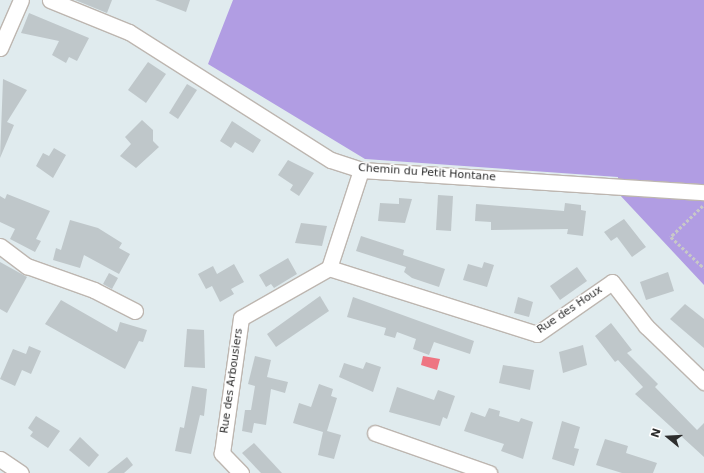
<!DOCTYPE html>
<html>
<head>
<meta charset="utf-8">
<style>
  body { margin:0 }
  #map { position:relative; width:704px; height:473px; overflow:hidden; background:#e0ebee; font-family:"DejaVu Sans",sans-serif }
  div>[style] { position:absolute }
  .green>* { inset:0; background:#b19de3 }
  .water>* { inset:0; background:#ee7582 }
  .building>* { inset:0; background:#bfc7ca }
  .path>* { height:2.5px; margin-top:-1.25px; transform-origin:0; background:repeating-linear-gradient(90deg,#c8c8c8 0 3px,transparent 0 5px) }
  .roads { filter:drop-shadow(1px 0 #bdb6b0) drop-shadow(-1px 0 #bdb6b0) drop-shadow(0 1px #bdb6b0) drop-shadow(0 -1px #bdb6b0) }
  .minor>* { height:15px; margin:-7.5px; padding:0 7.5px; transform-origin:7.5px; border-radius:7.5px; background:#fff }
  span { translate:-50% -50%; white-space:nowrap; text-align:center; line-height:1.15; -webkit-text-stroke:3px #fff; paint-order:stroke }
  .street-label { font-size:11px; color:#2d2d2d }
  .north { position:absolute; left:648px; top:417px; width:40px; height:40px; -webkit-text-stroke:3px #fff; paint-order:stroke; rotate:288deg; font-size:11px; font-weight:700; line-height:16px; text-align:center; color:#2d2d2d }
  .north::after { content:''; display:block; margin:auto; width:14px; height:18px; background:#2d2d2d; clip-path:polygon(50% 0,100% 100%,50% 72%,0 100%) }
</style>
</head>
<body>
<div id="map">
  <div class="green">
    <div style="clip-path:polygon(233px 0,704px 0,704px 285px,618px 193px,618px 177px,365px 159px,208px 64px)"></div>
  </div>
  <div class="water">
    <div style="clip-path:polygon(423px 356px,440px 359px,437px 370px,421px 365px)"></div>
  </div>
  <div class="building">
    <div style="clip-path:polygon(75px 0,112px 0,107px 13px)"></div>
    <div style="clip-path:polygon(155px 0,190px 0,186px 12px)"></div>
    <div style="clip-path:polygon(29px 13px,89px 38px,77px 61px,69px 57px,66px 63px,52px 55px,59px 41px,21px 33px)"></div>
    <div style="clip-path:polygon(148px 62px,166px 74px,146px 103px,128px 90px)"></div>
    <div style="clip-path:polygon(3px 79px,27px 90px,7px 122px,14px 125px,0 158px)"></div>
    <div style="clip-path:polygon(187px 84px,197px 90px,178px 119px,169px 113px)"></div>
    <div style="clip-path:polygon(142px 120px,153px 130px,153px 141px,159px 147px,136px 168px,120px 156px,131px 144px,125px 137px)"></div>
    <div style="clip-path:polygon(232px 121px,261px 140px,253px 153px,235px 142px,231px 148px,220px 141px)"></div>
    <div style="clip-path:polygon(54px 148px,66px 155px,53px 178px,36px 166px,43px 153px,49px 156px)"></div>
    <div style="clip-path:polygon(288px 160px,314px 173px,299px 196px,290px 190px,293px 185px,278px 175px)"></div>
    <div style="clip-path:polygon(7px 194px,50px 211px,36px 239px,41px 241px,35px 252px,10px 239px,15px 229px,0 222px,0 196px,5px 199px)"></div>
    <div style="clip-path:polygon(438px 195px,453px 196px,451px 231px,436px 230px)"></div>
    <div style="clip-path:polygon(399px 198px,412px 199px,405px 223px,378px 221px,380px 203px,399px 204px)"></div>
    <div style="clip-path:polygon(565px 203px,581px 205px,581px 210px,586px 211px,583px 236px,567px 234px,568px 229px,491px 230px,491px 222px,475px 221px,476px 204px,564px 211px)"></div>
    <div style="clip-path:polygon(624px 219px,646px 247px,632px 257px,617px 237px,611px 241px,604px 232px)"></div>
    <div style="clip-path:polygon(70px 220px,98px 228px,122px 243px,119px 248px,130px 254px,119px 274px,84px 255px,80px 268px,53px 260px,56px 248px,61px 250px)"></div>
    <div style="clip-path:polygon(301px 223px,327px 226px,322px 246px,295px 243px)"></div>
    <div style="clip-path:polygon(361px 236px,404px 250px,403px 255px,445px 269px,439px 287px,412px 278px,404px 272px,406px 267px,356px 251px)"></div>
    <div style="clip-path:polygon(288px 258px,297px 274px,274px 288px,271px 284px,266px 287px,259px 275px)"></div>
    <div style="clip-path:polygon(0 262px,27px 277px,7px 313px,0 309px)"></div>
    <div style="clip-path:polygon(484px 262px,494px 265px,487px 287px,463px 280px,468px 264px,482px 268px)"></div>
    <div style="clip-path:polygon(234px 264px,244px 282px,231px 289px,234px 294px,220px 302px,212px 286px,206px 289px,198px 274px,213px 266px,217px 274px)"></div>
    <div style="clip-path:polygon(577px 267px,587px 281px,560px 300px,550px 286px)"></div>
    <div style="clip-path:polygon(668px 272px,674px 291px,646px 300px,640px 282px)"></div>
    <div style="clip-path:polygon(109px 273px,118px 278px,112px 289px,103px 284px)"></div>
    <div style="clip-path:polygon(320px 296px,329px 311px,276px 347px,267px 334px)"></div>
    <div style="clip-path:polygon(353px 297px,474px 341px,470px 354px,434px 342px,429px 355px,413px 349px,416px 339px,397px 332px,395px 338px,384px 335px,386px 328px,347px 317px)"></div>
    <div style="clip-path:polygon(518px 297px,533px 302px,529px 317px,514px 313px)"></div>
    <div style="clip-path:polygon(61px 300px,117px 332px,120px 322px,147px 330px,143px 342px,139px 341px,125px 369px,45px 324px)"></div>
    <div style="clip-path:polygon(685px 304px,704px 319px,704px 348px,670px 319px)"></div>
    <div style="clip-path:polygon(611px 323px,632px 350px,627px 353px,658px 384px,655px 387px,697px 430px,704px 423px,704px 457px,635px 394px,643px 387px,618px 360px,615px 362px,595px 336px)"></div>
    <div style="clip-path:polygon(187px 329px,204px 330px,205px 368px,184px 367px)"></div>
    <div style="clip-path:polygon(583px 345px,587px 365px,563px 373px,559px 352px)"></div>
    <div style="clip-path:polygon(29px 346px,41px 351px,31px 374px,22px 370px,15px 386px,0 379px,13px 349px,26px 354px)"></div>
    <div style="clip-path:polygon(255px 356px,271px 360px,267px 377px,288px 382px,285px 393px,271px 389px,266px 425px,254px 423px,252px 433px,242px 431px,245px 410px,251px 410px,255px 386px,248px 384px)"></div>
    <div style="clip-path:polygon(366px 362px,381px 367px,373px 392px,339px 377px,344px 363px,363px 369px)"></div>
    <div style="clip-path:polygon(503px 365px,534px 370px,530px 390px,499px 383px)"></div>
    <div style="clip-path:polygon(319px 384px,333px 389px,331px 396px,337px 398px,327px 431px,341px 435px,334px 459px,318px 455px,323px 432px,293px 423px,299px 403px,311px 407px)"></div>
    <div style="clip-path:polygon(192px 386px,207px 389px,204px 416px,200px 415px,191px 454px,175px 451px,180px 427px,184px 428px)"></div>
    <div style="clip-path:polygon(397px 387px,434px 400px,438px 390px,455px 396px,447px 419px,443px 417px,440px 426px,389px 412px)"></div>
    <div style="clip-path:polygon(489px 408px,500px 411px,499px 416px,519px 422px,521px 418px,533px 422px,523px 459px,501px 451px,504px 444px,464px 431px,471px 412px,485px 417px)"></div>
    <div style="clip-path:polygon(36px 416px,60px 431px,48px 448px,30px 436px,33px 432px,28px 428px)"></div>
    <div style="clip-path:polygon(562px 421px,580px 427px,574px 448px,579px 449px,574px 466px,552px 459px)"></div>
    <div style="clip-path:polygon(80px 437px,99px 455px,89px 467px,69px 450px)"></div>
    <div style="clip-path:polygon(605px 439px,628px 446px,626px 453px,657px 463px,653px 473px,622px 473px,596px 465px)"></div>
    <div style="clip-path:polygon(254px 443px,282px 473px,261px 473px,242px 453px)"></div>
    <div style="clip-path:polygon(127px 457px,133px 465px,124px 473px,107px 473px)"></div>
  </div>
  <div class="path">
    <div style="left:703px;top:206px;width:45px;rotate:135.9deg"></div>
    <div style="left:671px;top:237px;width:45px;rotate:43.2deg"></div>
  </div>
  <div class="roads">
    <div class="minor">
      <div style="left:50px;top:0;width:85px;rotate:22.1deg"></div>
      <div style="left:129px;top:32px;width:239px;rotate:32.4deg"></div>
      <div style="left:331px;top:160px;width:32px;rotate:18deg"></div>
      <div style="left:361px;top:170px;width:344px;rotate:3.7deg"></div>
      <div style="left:0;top:48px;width:52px;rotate:-66.4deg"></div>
      <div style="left:0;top:246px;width:34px;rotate:37deg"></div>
      <div style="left:27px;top:266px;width:71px;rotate:19.7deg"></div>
      <div style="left:94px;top:290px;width:46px;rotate:27.1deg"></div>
      <div style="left:329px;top:268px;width:218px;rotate:17.6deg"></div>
      <div style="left:537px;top:334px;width:91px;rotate:-34.7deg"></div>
      <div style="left:612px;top:282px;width:56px;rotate:52.3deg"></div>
      <div style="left:646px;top:326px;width:81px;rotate:44deg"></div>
      <div style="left:375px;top:433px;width:121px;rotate:19.3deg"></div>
      <div style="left:0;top:459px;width:25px;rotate:34deg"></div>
      <div style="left:241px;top:473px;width:28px;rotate:-134deg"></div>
      <div style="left:222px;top:453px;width:136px;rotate:-82deg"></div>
      <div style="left:241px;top:318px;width:101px;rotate:-29.6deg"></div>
      <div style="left:329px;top:268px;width:103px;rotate:-71.9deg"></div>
    </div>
  </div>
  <div class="street-label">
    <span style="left:427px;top:173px;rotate:4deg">Chemin du Petit Hontane</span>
    <span style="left:570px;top:310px;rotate:-34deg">Rue des Houx</span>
    <span style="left:232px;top:381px;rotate:-82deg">Rue des Arbousiers</span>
  </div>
  <div class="north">N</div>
</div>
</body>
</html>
